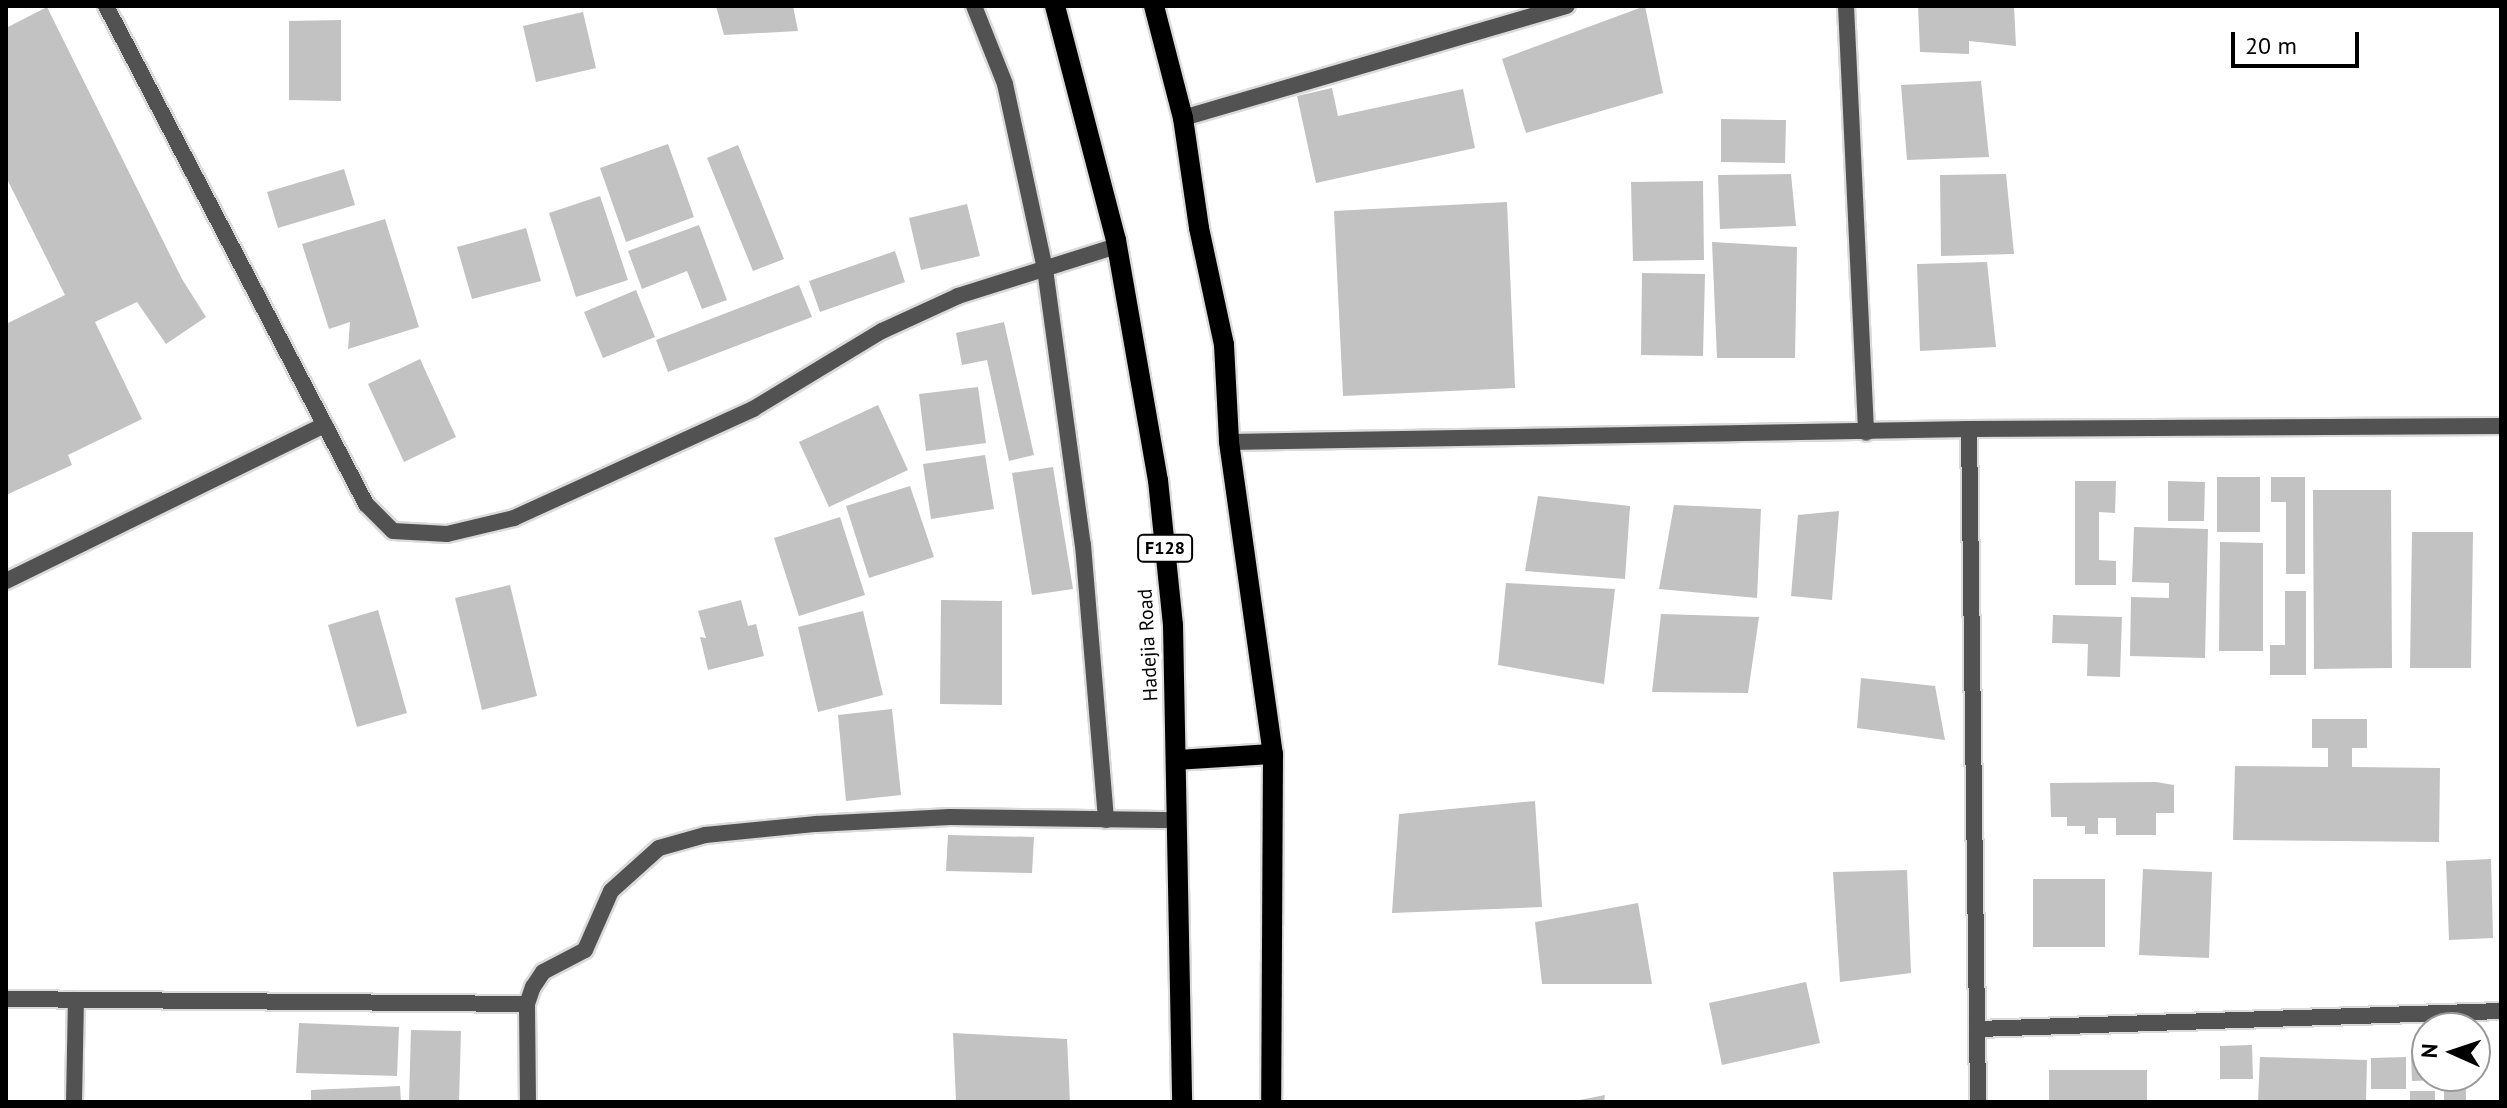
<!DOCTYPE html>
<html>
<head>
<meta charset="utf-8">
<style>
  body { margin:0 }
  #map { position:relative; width:2507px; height:1108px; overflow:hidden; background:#fff; font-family:"PT Sans",sans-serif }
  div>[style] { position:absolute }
  .building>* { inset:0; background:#c2c2c2 }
  .roads { filter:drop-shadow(2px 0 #dbdbdb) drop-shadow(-2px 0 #dbdbdb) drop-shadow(0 2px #dbdbdb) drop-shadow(0 -2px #dbdbdb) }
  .street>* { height:16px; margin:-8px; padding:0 8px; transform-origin:8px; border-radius:8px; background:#525252 }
  .primary>* { height:20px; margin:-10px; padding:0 10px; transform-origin:10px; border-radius:10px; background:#000 }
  span { translate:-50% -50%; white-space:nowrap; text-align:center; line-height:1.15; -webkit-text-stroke:6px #fff; paint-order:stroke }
  .shield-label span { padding:2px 6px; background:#fff; border:2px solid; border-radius:6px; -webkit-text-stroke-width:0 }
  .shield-label { font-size:18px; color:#000; font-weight:700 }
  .street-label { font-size:20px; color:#000 }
  .frame { position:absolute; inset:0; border:8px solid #000; pointer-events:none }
  .north { position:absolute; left:2411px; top:1012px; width:80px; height:80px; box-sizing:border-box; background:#fff; border:2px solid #999; border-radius:50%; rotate:273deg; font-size:22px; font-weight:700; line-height:32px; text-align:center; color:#000 }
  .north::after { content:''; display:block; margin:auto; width:28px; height:36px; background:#000; clip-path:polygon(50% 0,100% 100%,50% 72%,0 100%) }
  .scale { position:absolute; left:2231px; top:32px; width:128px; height:36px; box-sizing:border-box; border:4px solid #000; border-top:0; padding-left:10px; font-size:24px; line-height:28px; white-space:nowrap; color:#000; -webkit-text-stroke:6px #fff; paint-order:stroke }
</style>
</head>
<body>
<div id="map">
  <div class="building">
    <div style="clip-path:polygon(716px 6px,793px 6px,798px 31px,724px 35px)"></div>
    <div style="clip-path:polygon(1645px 6px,1663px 93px,1526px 133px,1502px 59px)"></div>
    <div style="clip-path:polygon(1918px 6px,2014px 6px,2016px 46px,1969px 41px,1969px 54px,1920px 52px)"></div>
    <div style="clip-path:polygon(47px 7px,182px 279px,206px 317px,166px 344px,137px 302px,95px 322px,142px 419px,68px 455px,72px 465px,6px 495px,6px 324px,65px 295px,6px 177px,6px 28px)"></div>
    <div style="clip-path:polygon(583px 12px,596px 68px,536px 82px,523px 26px)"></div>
    <div style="clip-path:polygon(341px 20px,341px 101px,289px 100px,289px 21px)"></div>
    <div style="clip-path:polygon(1981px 81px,1989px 157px,1907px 160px,1901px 85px)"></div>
    <div style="clip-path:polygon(1332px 88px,1338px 116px,1463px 89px,1475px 148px,1316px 183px,1297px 96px)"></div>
    <div style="clip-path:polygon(1721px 119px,1786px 120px,1785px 163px,1721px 162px)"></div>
    <div style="clip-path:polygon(668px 144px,694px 217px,626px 242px,600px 168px)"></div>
    <div style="clip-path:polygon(738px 145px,784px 259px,753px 271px,707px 158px)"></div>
    <div style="clip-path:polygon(344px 169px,355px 205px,278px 228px,267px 192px)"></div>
    <div style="clip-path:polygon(1791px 174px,1796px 226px,1720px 229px,1718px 175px)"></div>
    <div style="clip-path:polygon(2006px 174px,2014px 254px,1941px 256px,1940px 175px)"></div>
    <div style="clip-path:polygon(1703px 181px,1704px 260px,1633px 261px,1631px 182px)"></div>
    <div style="clip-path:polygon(600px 196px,628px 280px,576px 297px,549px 213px)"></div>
    <div style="clip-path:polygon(1507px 202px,1515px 388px,1343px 396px,1334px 211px)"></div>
    <div style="clip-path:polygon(967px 204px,980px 256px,921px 270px,909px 218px)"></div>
    <div style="clip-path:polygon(385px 219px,419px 327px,348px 349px,350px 322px,329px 329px,302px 244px)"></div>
    <div style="clip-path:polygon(699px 225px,727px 300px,702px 309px,687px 271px,642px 289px,628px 251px)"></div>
    <div style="clip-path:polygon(526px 228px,541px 281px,472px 299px,457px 247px)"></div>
    <div style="clip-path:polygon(1712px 242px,1797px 247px,1795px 358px,1717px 358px)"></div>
    <div style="clip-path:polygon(895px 251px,905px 282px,820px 312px,809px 281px)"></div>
    <div style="clip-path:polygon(1987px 262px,1996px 347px,1920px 351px,1917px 264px)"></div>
    <div style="clip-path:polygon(1642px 273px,1705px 274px,1703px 356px,1641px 355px)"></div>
    <div style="clip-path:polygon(799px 285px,812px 317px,668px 372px,656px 340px)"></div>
    <div style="clip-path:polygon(636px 290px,655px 337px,603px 358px,584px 312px)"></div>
    <div style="clip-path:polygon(1004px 322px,1034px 455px,1009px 461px,987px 360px,962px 365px,956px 333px)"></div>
    <div style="clip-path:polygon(420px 359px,456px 437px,404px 462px,368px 384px)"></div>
    <div style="clip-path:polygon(978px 387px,986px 443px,926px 451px,919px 394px)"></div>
    <div style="clip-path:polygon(878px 405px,908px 470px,829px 507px,799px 442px)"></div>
    <div style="clip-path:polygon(985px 455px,994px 509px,931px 519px,923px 464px)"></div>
    <div style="clip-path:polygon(1053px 467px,1073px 589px,1032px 595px,1012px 473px)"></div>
    <div style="clip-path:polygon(2217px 477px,2260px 477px,2260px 532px,2217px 532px)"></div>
    <div style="clip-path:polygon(2271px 477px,2305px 477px,2305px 574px,2286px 574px,2286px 502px,2271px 502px)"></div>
    <div style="clip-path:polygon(2075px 481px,2116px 481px,2115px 513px,2099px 512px,2099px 560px,2116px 561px,2116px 585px,2075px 585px)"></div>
    <div style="clip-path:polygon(2168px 481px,2205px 482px,2204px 521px,2168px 521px)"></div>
    <div style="clip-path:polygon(910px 486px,934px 557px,869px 578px,846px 506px)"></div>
    <div style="clip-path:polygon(2313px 490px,2391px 490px,2392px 668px,2314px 669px)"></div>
    <div style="clip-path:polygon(1538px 496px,1630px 506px,1625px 579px,1525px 571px)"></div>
    <div style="clip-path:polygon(1674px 505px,1761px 509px,1757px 598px,1659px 589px)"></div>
    <div style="clip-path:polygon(1839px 511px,1832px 600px,1791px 596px,1798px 515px)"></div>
    <div style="clip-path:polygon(840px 517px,865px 595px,799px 616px,774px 538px)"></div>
    <div style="clip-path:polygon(2134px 527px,2208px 529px,2205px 658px,2130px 656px,2131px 597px,2169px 598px,2169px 583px,2132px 582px)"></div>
    <div style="clip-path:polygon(2412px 532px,2473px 532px,2471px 668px,2410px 668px)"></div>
    <div style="clip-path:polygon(2220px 542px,2263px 543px,2263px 651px,2219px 651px)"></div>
    <div style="clip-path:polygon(1506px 583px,1615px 589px,1604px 684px,1498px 665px)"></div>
    <div style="clip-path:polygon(510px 585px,537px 696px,482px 710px,455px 598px)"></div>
    <div style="clip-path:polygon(2285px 591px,2306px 591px,2306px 675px,2270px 675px,2270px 645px,2285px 645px)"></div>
    <div style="clip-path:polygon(741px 600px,748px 626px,756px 624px,764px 656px,708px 670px,700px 637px,706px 638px,698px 611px)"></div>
    <div style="clip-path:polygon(941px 600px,1002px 601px,1002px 705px,940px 704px)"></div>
    <div style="clip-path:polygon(378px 610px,407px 713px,357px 727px,328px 625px)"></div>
    <div style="clip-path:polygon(863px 611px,883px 695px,818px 712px,798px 627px)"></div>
    <div style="clip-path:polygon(1661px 614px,1759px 617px,1748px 693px,1652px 692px)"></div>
    <div style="clip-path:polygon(2053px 615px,2122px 617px,2120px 677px,2087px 676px,2088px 644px,2052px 643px)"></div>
    <div style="clip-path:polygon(1861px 678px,1935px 686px,1945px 740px,1857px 728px)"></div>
    <div style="clip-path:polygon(892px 709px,901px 795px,846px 801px,838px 715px)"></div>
    <div style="clip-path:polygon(2312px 719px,2367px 719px,2367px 748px,2352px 748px,2352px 767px,2440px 768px,2439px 842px,2233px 840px,2235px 766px,2328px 767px,2328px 748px,2312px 748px)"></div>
    <div style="clip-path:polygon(2156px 782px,2174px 785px,2174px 813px,2156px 813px,2156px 835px,2116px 835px,2116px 818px,2098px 818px,2098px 834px,2085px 834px,2085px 826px,2067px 826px,2067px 817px,2051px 817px,2050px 783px)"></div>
    <div style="clip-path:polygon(1535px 801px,1542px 907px,1392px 913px,1399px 814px)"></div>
    <div style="clip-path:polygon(948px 835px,1034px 837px,1032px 873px,946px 871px)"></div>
    <div style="clip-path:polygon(2491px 859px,2493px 938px,2449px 940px,2446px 861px)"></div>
    <div style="clip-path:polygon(2143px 869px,2212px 872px,2209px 958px,2139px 955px)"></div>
    <div style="clip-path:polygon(1907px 870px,1911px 973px,1840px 982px,1833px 872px)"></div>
    <div style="clip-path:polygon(2033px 879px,2105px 879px,2105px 947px,2033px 947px)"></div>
    <div style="clip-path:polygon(1638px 903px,1652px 984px,1542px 984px,1535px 922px)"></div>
    <div style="clip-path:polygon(1806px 982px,1820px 1043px,1722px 1065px,1709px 1003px)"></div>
    <div style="clip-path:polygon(299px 1023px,399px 1027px,397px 1076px,296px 1073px)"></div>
    <div style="clip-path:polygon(411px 1030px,461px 1031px,459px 1102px,409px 1102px)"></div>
    <div style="clip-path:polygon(953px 1033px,1067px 1039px,1070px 1102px,956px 1102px)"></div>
    <div style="clip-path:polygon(2252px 1045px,2253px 1079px,2220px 1079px,2220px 1046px)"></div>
    <div style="clip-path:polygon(2475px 1054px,2478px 1054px,2479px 1079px,2466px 1080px,2466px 1102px,2444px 1102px,2444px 1080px,2412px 1081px,2411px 1055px,2427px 1055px,2427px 1076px,2475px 1076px)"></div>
    <div style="clip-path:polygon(2260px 1057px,2367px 1060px,2366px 1102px,2258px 1102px)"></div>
    <div style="clip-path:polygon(2406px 1057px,2406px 1089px,2371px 1089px,2371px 1058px)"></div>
    <div style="clip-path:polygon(2049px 1070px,2147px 1070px,2147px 1102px,2049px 1102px)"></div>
    <div style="clip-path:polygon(400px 1086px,401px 1102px,311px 1102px,311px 1090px)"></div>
    <div style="clip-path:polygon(2410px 1091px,2435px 1091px,2435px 1102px,2410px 1102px)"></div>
    <div style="clip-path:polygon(1605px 1095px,1604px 1102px,1575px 1102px,1575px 1101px)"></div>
  </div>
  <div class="roads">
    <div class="street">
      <div style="left:106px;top:6px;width:562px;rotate:62.43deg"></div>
      <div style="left:366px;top:504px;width:38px;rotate:45deg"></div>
      <div style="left:393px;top:531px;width:54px;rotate:3.2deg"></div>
      <div style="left:447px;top:534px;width:69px;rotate:-13.4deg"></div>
      <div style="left:514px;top:518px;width:263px;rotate:-24.5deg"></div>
      <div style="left:753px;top:409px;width:151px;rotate:-31.2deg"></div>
      <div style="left:882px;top:331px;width:84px;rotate:-24.7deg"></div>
      <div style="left:958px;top:296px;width:167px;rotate:-17.5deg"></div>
      <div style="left:974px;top:6px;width:84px;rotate:68.3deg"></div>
      <div style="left:1005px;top:84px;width:189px;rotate:77.8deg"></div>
      <div style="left:1045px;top:269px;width:279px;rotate:82.2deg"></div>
      <div style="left:1083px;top:545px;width:276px;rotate:85.2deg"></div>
      <div style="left:1846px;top:6px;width:427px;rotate:87.3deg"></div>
      <div style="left:1183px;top:118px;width:400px;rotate:-16.3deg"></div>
      <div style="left:1969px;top:429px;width:673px;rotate:89.23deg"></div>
      <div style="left:1229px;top:442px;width:740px;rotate:-1.01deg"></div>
      <div style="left:1969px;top:429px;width:532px;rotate:-0.32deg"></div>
      <div style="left:6px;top:581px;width:355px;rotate:-26.1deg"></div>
      <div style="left:6px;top:999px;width:521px;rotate:0.55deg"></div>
      <div style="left:1978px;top:1029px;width:523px;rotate:-1.97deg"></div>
      <div style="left:74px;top:1102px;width:102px;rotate:-88.9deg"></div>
      <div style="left:528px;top:1102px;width:98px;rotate:-90.6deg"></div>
      <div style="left:527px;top:1004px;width:18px;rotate:-71deg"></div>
      <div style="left:533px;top:987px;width:18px;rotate:-56deg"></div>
      <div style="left:543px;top:972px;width:47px;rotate:-27.6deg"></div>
      <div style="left:585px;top:950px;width:64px;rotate:-66.2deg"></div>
      <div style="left:611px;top:891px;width:64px;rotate:-41.9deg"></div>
      <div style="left:659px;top:848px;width:48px;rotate:-15.8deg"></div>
      <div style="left:705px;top:835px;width:112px;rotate:-5.7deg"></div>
      <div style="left:816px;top:824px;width:134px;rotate:-3deg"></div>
      <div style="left:950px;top:817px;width:228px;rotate:0.8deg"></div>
    </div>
    <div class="primary">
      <div style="left:1055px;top:6px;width:242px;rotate:75.4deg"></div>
      <div style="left:1116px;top:240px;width:244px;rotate:80.1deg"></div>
      <div style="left:1158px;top:480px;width:146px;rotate:84.1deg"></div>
      <div style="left:1173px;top:625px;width:477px;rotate:88.9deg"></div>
      <div style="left:1154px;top:6px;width:116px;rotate:75.5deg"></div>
      <div style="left:1183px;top:118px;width:111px;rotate:81.7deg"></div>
      <div style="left:1199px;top:228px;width:120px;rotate:77.9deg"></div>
      <div style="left:1224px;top:345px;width:97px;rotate:87deg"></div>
      <div style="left:1229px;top:442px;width:315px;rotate:82deg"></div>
      <div style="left:1273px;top:754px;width:348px;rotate:90.3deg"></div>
      <div style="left:1177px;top:760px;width:96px;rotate:-3.6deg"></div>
    </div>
  </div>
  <div class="shield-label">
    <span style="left:1165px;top:548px">F128</span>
  </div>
  <div class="street-label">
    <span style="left:1148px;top:645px;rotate:-93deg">Hadejia Road</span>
  </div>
  <div class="frame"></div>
  <div class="north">N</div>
  <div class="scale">20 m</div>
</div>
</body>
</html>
